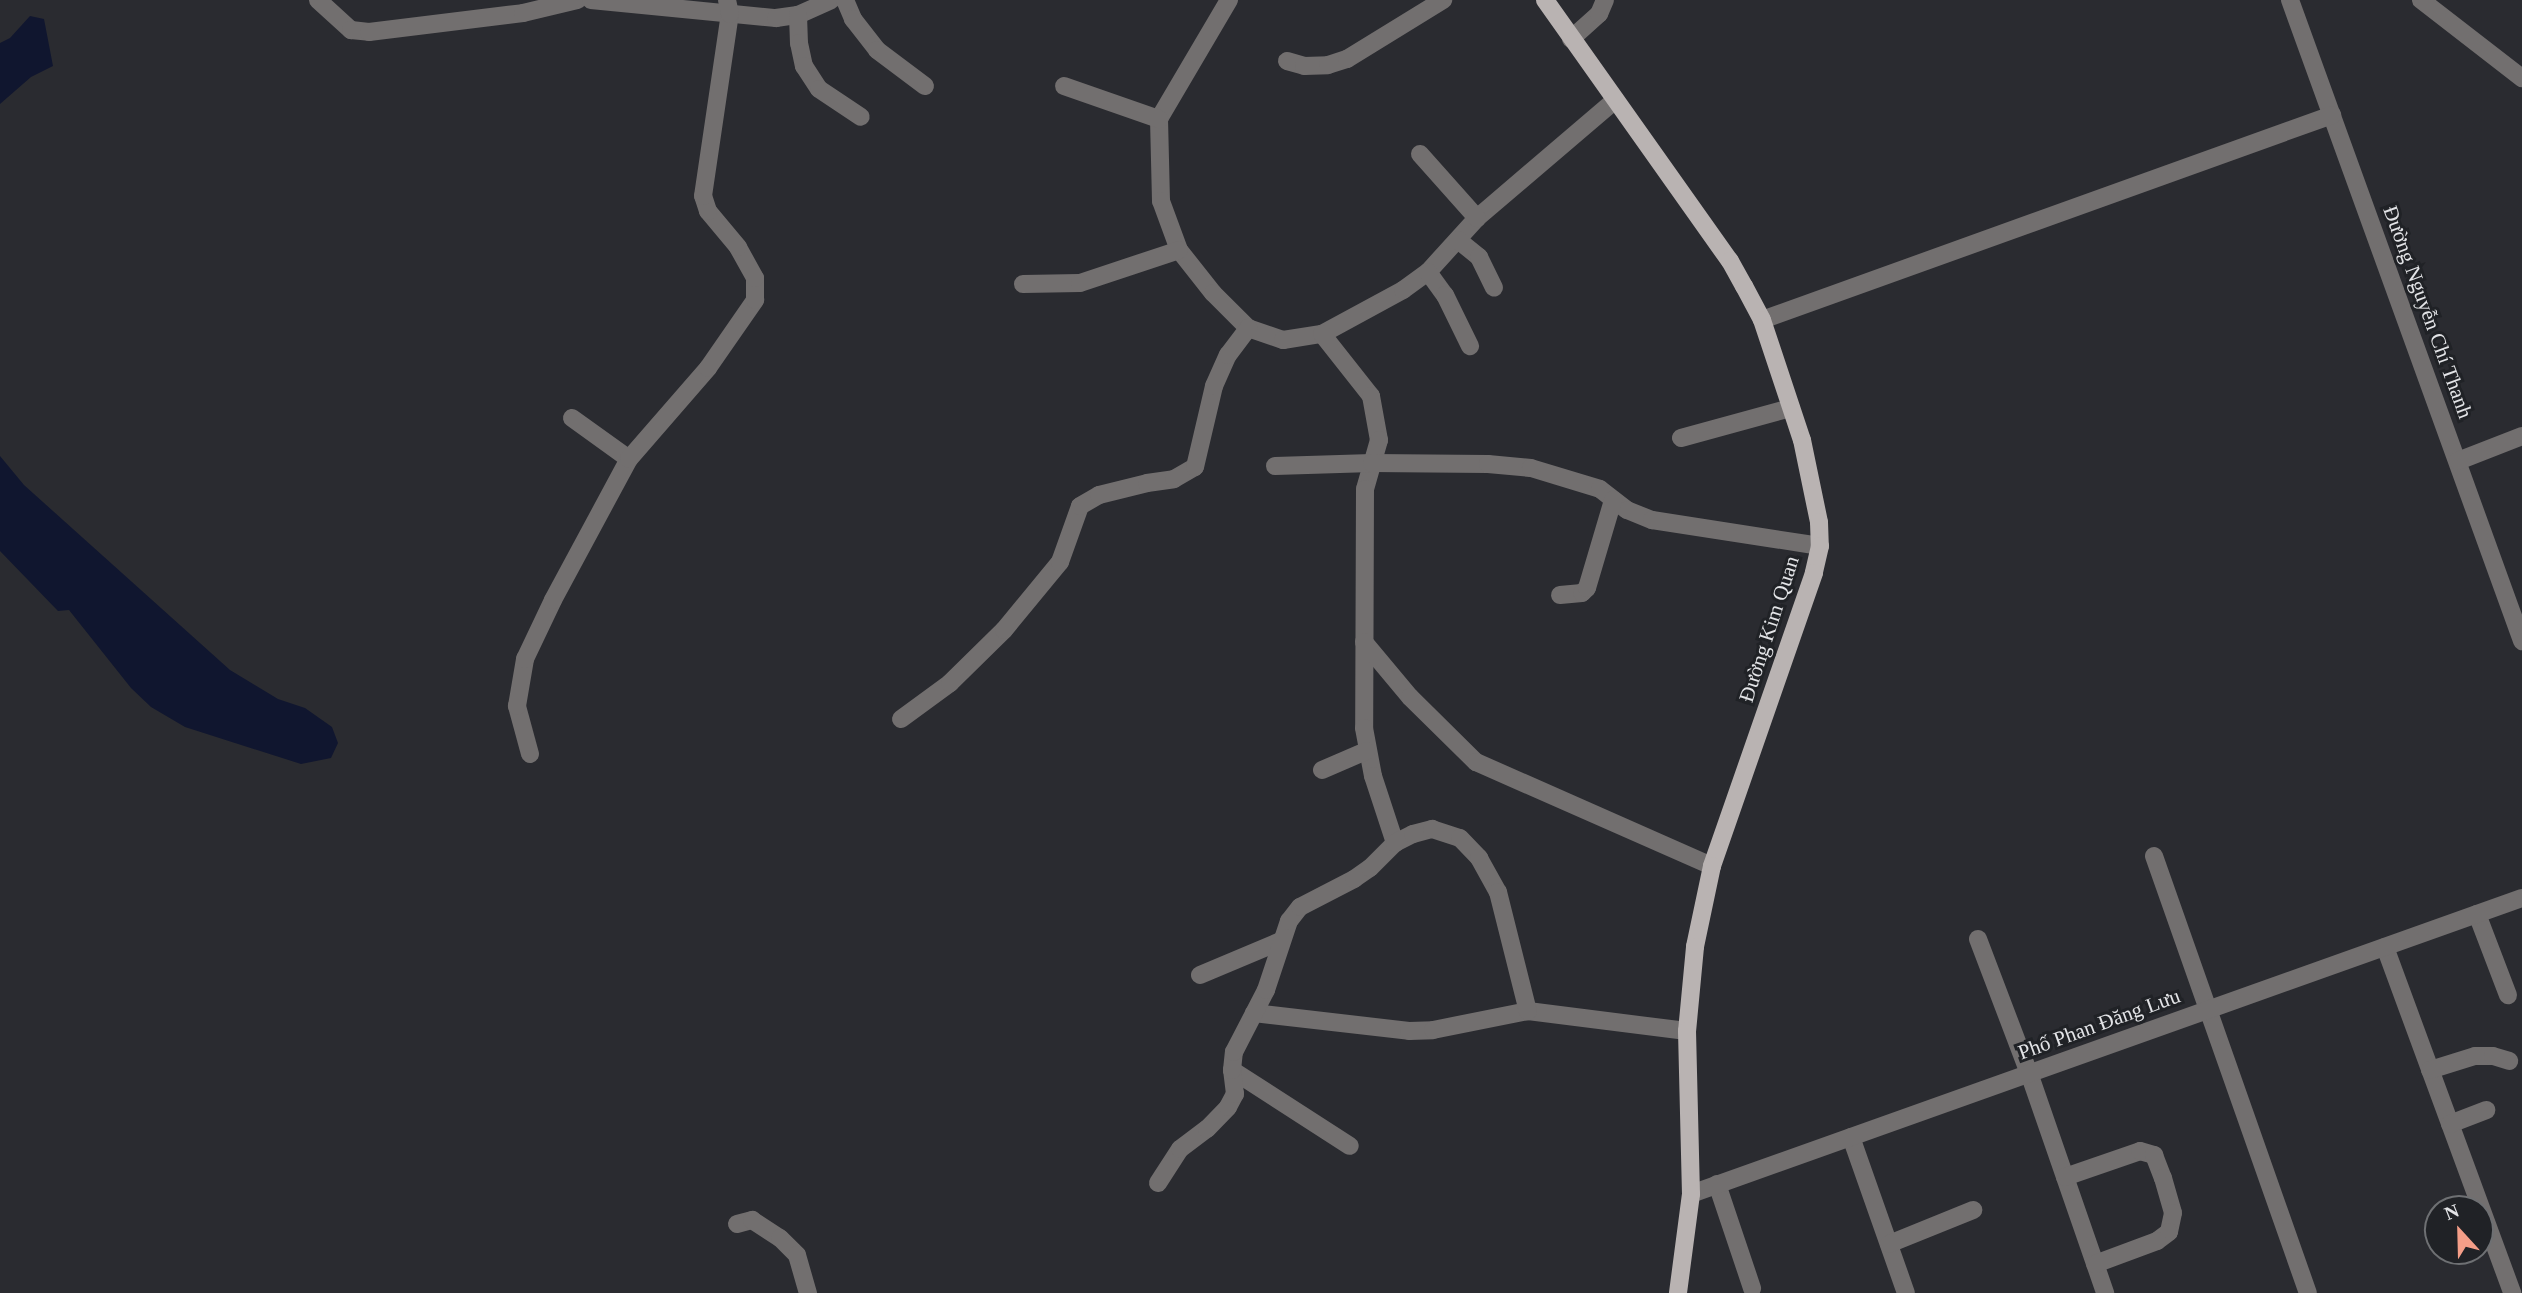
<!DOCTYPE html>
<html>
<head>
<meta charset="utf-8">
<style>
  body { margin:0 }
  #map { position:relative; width:2522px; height:1293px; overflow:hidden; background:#2a2b30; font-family:Georgia,serif }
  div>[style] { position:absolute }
  .water>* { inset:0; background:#10162f }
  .minor>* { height:18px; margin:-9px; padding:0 9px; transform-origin:9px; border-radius:9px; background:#726f6f }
  .major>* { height:18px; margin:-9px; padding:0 9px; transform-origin:9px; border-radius:9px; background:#b9b3b2 }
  span { translate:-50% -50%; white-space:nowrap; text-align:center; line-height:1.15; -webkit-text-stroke:6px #202226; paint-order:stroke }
  .street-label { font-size:21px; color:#e3e4e7 }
  .north { position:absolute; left:2424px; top:1195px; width:70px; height:70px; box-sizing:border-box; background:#202226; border:2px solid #6e7073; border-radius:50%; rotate:338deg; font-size:19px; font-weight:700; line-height:28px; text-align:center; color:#e3e4e7 }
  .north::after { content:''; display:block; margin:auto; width:24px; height:32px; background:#f49e88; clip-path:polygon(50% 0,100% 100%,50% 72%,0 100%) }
</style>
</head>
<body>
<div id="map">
  <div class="water">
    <div style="clip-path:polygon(30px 16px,44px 19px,53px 66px,31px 77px,0 104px,0 43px,10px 38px)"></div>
    <div style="clip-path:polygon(0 456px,24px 485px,230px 670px,278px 699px,305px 708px,332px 727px,338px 743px,331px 758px,301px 764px,185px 727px,151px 707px,131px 688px,69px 610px,58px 611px,0 551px)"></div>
  </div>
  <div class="minor">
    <div style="left:318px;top:0;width:45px;rotate:42.3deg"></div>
    <div style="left:351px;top:30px;width:18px;rotate:6deg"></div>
    <div style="left:369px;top:32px;width:155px;rotate:-7deg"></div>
    <div style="left:523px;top:13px;width:56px;rotate:-13.5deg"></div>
    <div style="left:591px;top:0;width:186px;rotate:5.6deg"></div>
    <div style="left:776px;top:18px;width:22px;rotate:-8deg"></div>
    <div style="left:798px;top:15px;width:36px;rotate:-24deg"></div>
    <div style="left:845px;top:0;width:21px;rotate:67deg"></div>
    <div style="left:853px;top:19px;width:39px;rotate:52deg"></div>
    <div style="left:877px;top:50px;width:60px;rotate:36.9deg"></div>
    <div style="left:1229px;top:0;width:138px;rotate:120.5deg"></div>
    <div style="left:1159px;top:119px;width:82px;rotate:88.6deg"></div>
    <div style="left:1161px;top:201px;width:52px;rotate:69.8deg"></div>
    <div style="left:1179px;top:250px;width:55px;rotate:51.7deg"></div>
    <div style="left:1213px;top:293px;width:49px;rotate:45deg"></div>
    <div style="left:1248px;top:328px;width:37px;rotate:19deg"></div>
    <div style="left:1283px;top:340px;width:39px;rotate:-9deg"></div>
    <div style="left:1322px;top:334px;width:92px;rotate:-28.5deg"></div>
    <div style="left:1403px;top:290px;width:31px;rotate:-36deg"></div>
    <div style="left:1428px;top:272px;width:73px;rotate:-47.8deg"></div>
    <div style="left:1477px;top:218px;width:182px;rotate:-40.5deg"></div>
    <div style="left:2290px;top:0;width:682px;rotate:70.1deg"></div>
    <div style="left:2421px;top:0;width:128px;rotate:37.7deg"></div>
    <div style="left:798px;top:15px;width:28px;rotate:88deg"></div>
    <div style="left:799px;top:43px;width:24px;rotate:78deg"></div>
    <div style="left:804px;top:66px;width:27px;rotate:57deg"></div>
    <div style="left:819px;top:89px;width:50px;rotate:33.7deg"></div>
    <div style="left:1571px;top:39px;width:38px;rotate:-42deg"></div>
    <div style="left:1599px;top:14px;width:15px;rotate:-67deg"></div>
    <div style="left:1287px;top:61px;width:18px;rotate:16deg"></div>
    <div style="left:1304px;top:66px;width:24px;rotate:-2deg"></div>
    <div style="left:1328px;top:65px;width:20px;rotate:-18deg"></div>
    <div style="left:1347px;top:59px;width:113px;rotate:-31.6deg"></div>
    <div style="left:1064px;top:86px;width:101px;rotate:19.2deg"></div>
    <div style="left:1420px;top:154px;width:86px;rotate:48.3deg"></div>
    <div style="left:1458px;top:240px;width:27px;rotate:39deg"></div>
    <div style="left:1479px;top:257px;width:34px;rotate:64deg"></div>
    <div style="left:1428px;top:272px;width:29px;rotate:54deg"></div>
    <div style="left:1445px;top:295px;width:57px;rotate:63.9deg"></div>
    <div style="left:1023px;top:284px;width:57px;rotate:-1deg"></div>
    <div style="left:1080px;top:283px;width:104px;rotate:-18.4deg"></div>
    <div style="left:1762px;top:320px;width:606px;rotate:-19.78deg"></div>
    <div style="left:1322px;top:334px;width:79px;rotate:51.7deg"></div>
    <div style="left:1371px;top:396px;width:45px;rotate:79.7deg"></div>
    <div style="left:1379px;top:440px;width:51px;rotate:105.9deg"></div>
    <div style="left:1365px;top:489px;width:239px;rotate:90.2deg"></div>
    <div style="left:1364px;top:728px;width:49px;rotate:79.4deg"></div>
    <div style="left:1373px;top:776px;width:71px;rotate:71.8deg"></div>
    <div style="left:572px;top:418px;width:70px;rotate:35.7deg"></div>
    <div style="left:1681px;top:438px;width:114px;rotate:-15.3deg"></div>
    <div style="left:2458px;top:461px;width:69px;rotate:-21.3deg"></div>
    <div style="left:1275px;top:466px;width:97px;rotate:-1.8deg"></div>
    <div style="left:1372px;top:463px;width:116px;rotate:0.5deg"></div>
    <div style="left:1488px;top:464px;width:43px;rotate:5.3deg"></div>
    <div style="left:1531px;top:468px;width:72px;rotate:16.9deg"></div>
    <div style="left:1600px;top:489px;width:34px;rotate:38deg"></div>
    <div style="left:1627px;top:510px;width:27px;rotate:22deg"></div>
    <div style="left:1652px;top:520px;width:170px;rotate:8.8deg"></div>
    <div style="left:1560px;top:595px;width:22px;rotate:-5deg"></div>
    <div style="left:1582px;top:593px;width:7px;rotate:-45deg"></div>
    <div style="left:1587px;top:588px;width:92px;rotate:-73.5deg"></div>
    <div style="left:1364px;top:642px;width:72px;rotate:50.1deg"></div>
    <div style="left:1410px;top:697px;width:93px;rotate:44.6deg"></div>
    <div style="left:1476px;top:762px;width:258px;rotate:23.8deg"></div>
    <div style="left:901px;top:719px;width:61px;rotate:-36.3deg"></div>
    <div style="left:950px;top:683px;width:76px;rotate:-44.5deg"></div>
    <div style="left:1004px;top:630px;width:88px;rotate:-50.5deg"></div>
    <div style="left:1060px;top:562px;width:59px;rotate:-70.3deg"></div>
    <div style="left:1080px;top:506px;width:22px;rotate:-30deg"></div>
    <div style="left:1099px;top:495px;width:49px;rotate:-14deg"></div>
    <div style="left:1147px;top:483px;width:27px;rotate:-8deg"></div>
    <div style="left:1174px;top:479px;width:24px;rotate:-30deg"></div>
    <div style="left:1195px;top:467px;width:83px;rotate:-76.8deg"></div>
    <div style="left:1214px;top:386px;width:34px;rotate:-66deg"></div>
    <div style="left:1228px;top:355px;width:34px;rotate:-53deg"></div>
    <div style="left:530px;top:754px;width:50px;rotate:-105.2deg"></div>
    <div style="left:517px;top:706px;width:48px;rotate:-80.3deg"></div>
    <div style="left:525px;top:659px;width:65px;rotate:-64.6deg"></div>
    <div style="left:553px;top:600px;width:160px;rotate:-61.7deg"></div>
    <div style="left:629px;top:459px;width:121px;rotate:-49deg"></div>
    <div style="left:708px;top:368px;width:83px;rotate:-55.3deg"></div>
    <div style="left:755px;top:300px;width:22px;rotate:-90deg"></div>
    <div style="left:755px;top:278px;width:35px;rotate:-119deg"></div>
    <div style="left:738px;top:247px;width:47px;rotate:-129.8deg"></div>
    <div style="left:708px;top:211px;width:16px;rotate:-108deg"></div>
    <div style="left:703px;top:196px;width:184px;rotate:-81.6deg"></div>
    <div style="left:730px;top:14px;width:14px;rotate:-102deg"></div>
    <div style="left:1322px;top:770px;width:48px;rotate:-23.4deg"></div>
    <div style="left:2154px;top:856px;width:463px;rotate:70.6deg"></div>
    <div style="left:2477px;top:914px;width:87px;rotate:69.1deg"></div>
    <div style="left:1978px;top:939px;width:143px;rotate:69.2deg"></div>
    <div style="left:2029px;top:1073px;width:233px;rotate:70.9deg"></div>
    <div style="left:2385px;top:947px;width:369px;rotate:69.8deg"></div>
    <div style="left:1200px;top:975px;width:88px;rotate:-22.8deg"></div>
    <div style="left:1254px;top:1013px;width:156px;rotate:6.6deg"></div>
    <div style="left:1409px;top:1031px;width:24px;rotate:-2deg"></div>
    <div style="left:1433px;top:1030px;width:97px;rotate:-11.3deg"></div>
    <div style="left:1528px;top:1011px;width:160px;rotate:7.2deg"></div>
    <div style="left:1232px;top:1070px;width:140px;rotate:32.8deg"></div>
    <div style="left:2430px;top:1070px;width:47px;rotate:-17.3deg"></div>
    <div style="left:2475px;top:1056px;width:18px"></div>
    <div style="left:2493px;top:1056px;width:17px;rotate:17deg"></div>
    <div style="left:2450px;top:1124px;width:39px;rotate:-21deg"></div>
    <div style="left:1851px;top:1137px;width:165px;rotate:70.6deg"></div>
    <div style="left:2065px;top:1177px;width:79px;rotate:-19.1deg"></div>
    <div style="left:2140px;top:1151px;width:15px;rotate:16deg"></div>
    <div style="left:2154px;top:1155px;width:25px;rotate:69deg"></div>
    <div style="left:2163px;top:1178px;width:36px;rotate:74deg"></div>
    <div style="left:2173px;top:1213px;width:19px;rotate:102deg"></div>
    <div style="left:2169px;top:1232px;width:15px;rotate:143deg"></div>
    <div style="left:2157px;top:1241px;width:66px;rotate:159.6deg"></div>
    <div style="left:1158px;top:1183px;width:40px;rotate:-57.1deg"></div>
    <div style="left:1180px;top:1149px;width:34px;rotate:-37deg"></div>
    <div style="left:1207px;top:1129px;width:30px;rotate:-46deg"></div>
    <div style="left:1228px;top:1107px;width:15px;rotate:-62deg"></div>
    <div style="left:1235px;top:1094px;width:24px;rotate:-97deg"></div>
    <div style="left:1232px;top:1070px;width:18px;rotate:-84deg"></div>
    <div style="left:1234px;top:1052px;width:70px;rotate:-62.7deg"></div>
    <div style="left:1266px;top:990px;width:73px;rotate:-71.6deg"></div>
    <div style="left:1289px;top:921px;width:18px;rotate:-52deg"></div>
    <div style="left:1300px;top:907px;width:61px;rotate:-27.4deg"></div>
    <div style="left:1354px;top:879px;width:19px;rotate:-35deg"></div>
    <div style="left:1370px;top:868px;width:35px;rotate:-45deg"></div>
    <div style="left:1395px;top:843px;width:20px;rotate:-27deg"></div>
    <div style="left:1413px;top:834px;width:20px;rotate:-15deg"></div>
    <div style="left:1432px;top:829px;width:29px;rotate:18deg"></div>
    <div style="left:1460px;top:838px;width:28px;rotate:46deg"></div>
    <div style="left:1479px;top:858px;width:39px;rotate:61deg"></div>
    <div style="left:1498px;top:892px;width:123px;rotate:75.9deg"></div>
    <div style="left:1717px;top:1184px;width:110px;rotate:71.4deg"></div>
    <div style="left:1691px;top:1194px;width:882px;rotate:-19.61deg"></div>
    <div style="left:737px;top:1224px;width:16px;rotate:-15deg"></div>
    <div style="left:752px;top:1220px;width:33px;rotate:33deg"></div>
    <div style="left:780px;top:1238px;width:24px;rotate:45deg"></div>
    <div style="left:797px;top:1255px;width:40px;rotate:74deg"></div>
    <div style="left:1889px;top:1244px;width:91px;rotate:-22deg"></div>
  </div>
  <div class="major">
    <div style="left:1545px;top:0;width:320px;rotate:54.7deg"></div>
    <div style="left:1730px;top:261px;width:29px;rotate:61deg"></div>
    <div style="left:1744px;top:286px;width:38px;rotate:62deg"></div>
    <div style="left:1762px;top:320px;width:126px;rotate:71.6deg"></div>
    <div style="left:1802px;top:440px;width:84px;rotate:78.3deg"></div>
    <div style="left:1819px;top:522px;width:24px;rotate:88deg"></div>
    <div style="left:1820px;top:546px;width:28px;rotate:103deg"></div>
    <div style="left:1814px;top:573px;width:310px;rotate:109.2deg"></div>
    <div style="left:1712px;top:866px;width:83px;rotate:101.9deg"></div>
    <div style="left:1695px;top:947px;width:84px;rotate:95.4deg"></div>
    <div style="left:1687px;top:1031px;width:163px;rotate:88.6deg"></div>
    <div style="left:1691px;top:1194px;width:100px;rotate:97.5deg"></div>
  </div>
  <div class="street-label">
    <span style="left:2428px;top:312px;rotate:70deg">Đường Nguyễn Chí Thanh</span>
    <span style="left:1769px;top:629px;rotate:-72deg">Đường Kim Quan</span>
    <span style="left:2099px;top:1024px;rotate:-20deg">Phố Phan Đăng Lưu</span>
  </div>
  <div class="north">N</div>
</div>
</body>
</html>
